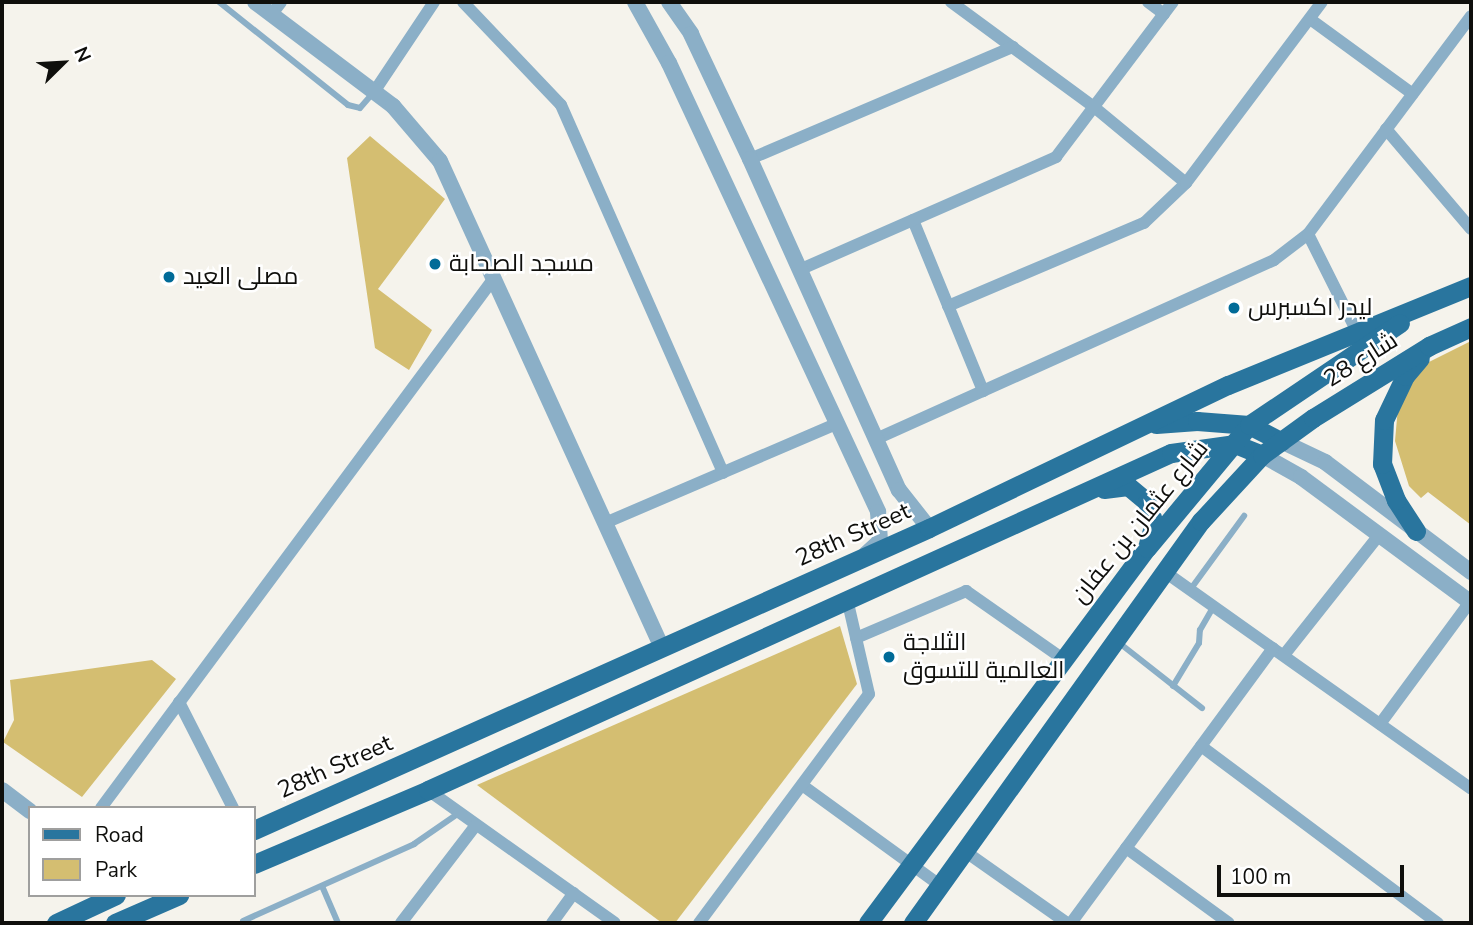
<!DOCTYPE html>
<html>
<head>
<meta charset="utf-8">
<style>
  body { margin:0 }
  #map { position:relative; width:1473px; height:925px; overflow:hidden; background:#f5f3ec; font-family:"Nunito Sans",Cairo,sans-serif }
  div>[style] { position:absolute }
  .green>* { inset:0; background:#d4be71 }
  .service>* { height:6px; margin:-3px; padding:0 3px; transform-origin:3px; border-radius:3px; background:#8bafc7 }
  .minor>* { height:12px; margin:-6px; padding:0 6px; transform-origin:6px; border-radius:6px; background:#8bafc7 }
  .tertiary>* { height:16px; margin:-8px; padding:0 8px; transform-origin:8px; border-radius:8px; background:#8bafc7 }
  .primary>* { height:19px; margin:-9.5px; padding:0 9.5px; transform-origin:9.5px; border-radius:9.5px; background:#29759e }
  .dots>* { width:19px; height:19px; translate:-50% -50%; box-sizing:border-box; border:4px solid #fff; border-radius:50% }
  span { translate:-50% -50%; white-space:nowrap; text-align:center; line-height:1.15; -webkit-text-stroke:5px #fff; paint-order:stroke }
  .poi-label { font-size:24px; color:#0f0f0c }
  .left { translate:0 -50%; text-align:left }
  .street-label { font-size:24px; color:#0f0f0c }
  .frame { position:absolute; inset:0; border:4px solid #0f0f0c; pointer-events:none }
  .legend { position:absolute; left:28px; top:806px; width:228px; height:91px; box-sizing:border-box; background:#fff; border:2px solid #9f9f9e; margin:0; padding:9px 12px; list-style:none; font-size:21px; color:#0f0f0c }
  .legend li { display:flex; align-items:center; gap:14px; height:35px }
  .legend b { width:35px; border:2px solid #9f9f9e }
  .north { position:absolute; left:28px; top:28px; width:70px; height:70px; -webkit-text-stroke:5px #fff; paint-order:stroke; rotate:66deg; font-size:19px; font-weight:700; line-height:28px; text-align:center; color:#0f0f0c }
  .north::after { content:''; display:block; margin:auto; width:24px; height:32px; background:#0f0f0c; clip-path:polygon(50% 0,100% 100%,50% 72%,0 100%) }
  .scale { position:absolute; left:1217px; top:865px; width:187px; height:32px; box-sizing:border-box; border:4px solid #0f0f0c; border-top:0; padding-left:9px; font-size:21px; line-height:24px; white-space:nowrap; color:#0f0f0c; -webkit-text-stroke:5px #fff; paint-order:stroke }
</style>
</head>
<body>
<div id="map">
  <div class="green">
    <div style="clip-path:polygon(370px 136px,445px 199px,378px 289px,432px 330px,409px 370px,375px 348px,347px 158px)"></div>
    <div style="clip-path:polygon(1471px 341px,1471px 525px,1428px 492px,1421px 498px,1409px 486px,1395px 441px,1398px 407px,1423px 365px)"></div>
    <div style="clip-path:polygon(840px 626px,857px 684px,675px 923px,662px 923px,477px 785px)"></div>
    <div style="clip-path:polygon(152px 660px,176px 679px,82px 797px,3px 742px,14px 720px,10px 680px)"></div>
  </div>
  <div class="service">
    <div style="left:219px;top:2px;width:165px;rotate:38.6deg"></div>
    <div style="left:348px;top:105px;width:12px;rotate:14deg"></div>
    <div style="left:360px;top:108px;width:20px;rotate:-49deg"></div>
    <div style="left:1190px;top:590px;width:92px;rotate:-53.9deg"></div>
    <div style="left:1118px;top:642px;width:107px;rotate:38.2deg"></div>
    <div style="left:1173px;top:686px;width:50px;rotate:-58.8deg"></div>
    <div style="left:1199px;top:643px;width:13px;rotate:-86deg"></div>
    <div style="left:1200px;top:630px;width:28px;rotate:-60deg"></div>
    <div style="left:322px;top:886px;width:40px;rotate:66.6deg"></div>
    <div style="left:243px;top:921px;width:188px;rotate:-24.2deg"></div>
    <div style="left:414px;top:844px;width:55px;rotate:-34.6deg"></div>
  </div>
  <div class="minor">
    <div style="left:463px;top:2px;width:142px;rotate:46.4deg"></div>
    <div style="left:561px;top:105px;width:402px;rotate:66.2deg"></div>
    <div style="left:951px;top:2px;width:177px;rotate:36.3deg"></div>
    <div style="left:1094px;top:107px;width:119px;rotate:39.6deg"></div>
    <div style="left:1148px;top:2px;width:20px;rotate:37deg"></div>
    <div style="left:272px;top:14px;width:15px;rotate:-53deg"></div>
    <div style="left:1310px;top:19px;width:127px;rotate:36.1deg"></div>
    <div style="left:374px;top:92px;width:108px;rotate:-56.3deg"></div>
    <div style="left:1386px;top:129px;width:131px;rotate:49.6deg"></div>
    <div style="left:750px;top:159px;width:286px;rotate:-23.1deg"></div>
    <div style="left:913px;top:220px;width:185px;rotate:67.7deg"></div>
    <div style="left:1308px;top:234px;width:110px;rotate:63.4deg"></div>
    <div style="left:799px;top:270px;width:281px;rotate:-23.7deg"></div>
    <div style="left:1056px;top:157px;width:194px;rotate:-53deg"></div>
    <div style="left:948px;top:306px;width:213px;rotate:-23deg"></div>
    <div style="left:1144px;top:223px;width:58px;rotate:-43.6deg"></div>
    <div style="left:1186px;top:183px;width:226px;rotate:-53.1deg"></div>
    <div style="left:876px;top:439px;width:436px;rotate:-24.2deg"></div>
    <div style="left:1274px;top:260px;width:43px;rotate:-37.4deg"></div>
    <div style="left:1308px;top:234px;width:272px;rotate:-53.2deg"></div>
    <div style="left:605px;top:523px;width:251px;rotate:-23.2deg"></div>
    <div style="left:1165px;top:572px;width:375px;rotate:35.3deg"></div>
    <div style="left:856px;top:638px;width:120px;rotate:-23.1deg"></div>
    <div style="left:966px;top:591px;width:118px;rotate:35deg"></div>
    <div style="left:1284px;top:655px;width:154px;rotate:-51.6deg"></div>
    <div style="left:179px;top:702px;width:119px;rotate:63deg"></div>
    <div style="left:1380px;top:724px;width:152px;rotate:-53.6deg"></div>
    <div style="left:1201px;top:746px;width:296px;rotate:36.8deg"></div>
    <div style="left:802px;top:785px;width:172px;rotate:36deg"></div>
    <div style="left:428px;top:790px;width:229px;rotate:35.4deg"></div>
    <div style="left:101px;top:808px;width:660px;rotate:-53.44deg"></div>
    <div style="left:1126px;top:848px;width:127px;rotate:36.1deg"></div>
    <div style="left:966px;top:852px;width:123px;rotate:35.1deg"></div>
    <div style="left:401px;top:923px;width:123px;rotate:-52.6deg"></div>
    <div style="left:552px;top:923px;width:37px;rotate:-54deg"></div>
    <div style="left:699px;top:923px;width:285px;rotate:-53.4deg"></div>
    <div style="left:869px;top:694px;width:98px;rotate:-103deg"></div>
    <div style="left:1071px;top:923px;width:341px;rotate:-53.7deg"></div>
  </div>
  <div class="tertiary">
    <div style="left:255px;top:2px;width:173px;rotate:37deg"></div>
    <div style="left:393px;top:106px;width:72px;rotate:49.5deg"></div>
    <div style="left:440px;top:161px;width:535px;rotate:65.49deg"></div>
    <div style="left:635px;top:2px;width:70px;rotate:60.9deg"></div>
    <div style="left:669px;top:63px;width:495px;rotate:65deg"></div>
    <div style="left:878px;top:512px;width:29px;rotate:86deg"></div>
    <div style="left:880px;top:541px;width:19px;rotate:137deg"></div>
    <div style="left:669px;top:2px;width:39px;rotate:55deg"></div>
    <div style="left:691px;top:34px;width:138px;rotate:64.7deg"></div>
    <div style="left:750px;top:159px;width:363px;rotate:65.8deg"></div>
    <div style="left:899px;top:490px;width:48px;rotate:51.7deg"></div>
    <div style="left:1281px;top:441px;width:49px;rotate:25.5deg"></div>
    <div style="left:1325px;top:462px;width:183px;rotate:37deg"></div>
    <div style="left:1262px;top:455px;width:45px;rotate:29.4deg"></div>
    <div style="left:1301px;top:477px;width:212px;rotate:36.5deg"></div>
    <div style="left:2px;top:790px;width:35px;rotate:37deg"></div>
  </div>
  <div class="primary">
    <div style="left:1156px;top:424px;width:41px;rotate:-4.2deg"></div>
    <div style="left:1197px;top:421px;width:52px;rotate:4.4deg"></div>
    <div style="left:1249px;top:425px;width:36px;rotate:27deg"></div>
    <div style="left:1104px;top:489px;width:24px;rotate:-7deg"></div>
    <div style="left:1128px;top:486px;width:25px;rotate:40deg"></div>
    <div style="left:1147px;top:502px;width:22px;rotate:72deg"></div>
    <div style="left:1154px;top:523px;width:22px;rotate:106deg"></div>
    <div style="left:1416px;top:531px;width:37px;rotate:-123deg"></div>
    <div style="left:1396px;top:500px;width:39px;rotate:-111deg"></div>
    <div style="left:1382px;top:464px;width:44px;rotate:-87.4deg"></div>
    <div style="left:1384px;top:420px;width:49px;rotate:-64.5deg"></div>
    <div style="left:1405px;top:376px;width:23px;rotate:-50deg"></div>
    <div style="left:254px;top:830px;width:739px;rotate:-24.1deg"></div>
    <div style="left:929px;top:528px;width:331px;rotate:-25.6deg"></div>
    <div style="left:1228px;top:385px;width:262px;rotate:-22.2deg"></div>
    <div style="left:254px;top:864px;width:189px;rotate:-23deg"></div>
    <div style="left:428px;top:790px;width:816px;rotate:-24.4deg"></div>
    <div style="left:1171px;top:453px;width:65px;rotate:-8deg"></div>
    <div style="left:1235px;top:444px;width:29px;rotate:22deg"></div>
    <div style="left:56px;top:923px;width:66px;rotate:-25deg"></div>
    <div style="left:115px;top:923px;width:70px;rotate:-23.6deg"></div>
    <div style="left:868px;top:923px;width:467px;rotate:-53.4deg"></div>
    <div style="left:1147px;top:548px;width:160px;rotate:-50.3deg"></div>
    <div style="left:1249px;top:425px;width:182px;rotate:-34deg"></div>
    <div style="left:913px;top:923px;width:495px;rotate:-54.4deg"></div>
    <div style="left:1201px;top:521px;width:90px;rotate:-47.3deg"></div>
    <div style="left:1262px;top:455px;width:63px;rotate:-36deg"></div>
    <div style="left:1313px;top:418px;width:137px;rotate:-31.8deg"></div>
    <div style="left:1429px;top:346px;width:46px;rotate:-24.3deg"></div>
  </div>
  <div class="dots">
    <div style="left:435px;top:264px;background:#016b98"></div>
    <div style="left:169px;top:277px;background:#016b98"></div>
    <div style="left:1234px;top:308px;background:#016b98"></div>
    <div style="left:889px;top:657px;background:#016b98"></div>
  </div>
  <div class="poi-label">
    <span class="left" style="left:449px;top:264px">مسجد الصحابة</span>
    <span class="left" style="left:183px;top:277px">مصلى العيد</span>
    <span class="left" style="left:1248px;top:308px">ليدر اكسبرس</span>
    <span class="left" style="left:903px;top:657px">الثلاجة<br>العالمية للتسوق</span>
  </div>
  <div class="street-label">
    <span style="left:1361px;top:360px;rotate:-32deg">شارع 28</span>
    <span style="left:1140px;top:522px;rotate:-51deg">شارع عثمان بن عفان</span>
    <span style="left:853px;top:535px;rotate:-24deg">28th Street</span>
    <span style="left:335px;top:767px;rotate:-24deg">28th Street</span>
  </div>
  <div class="frame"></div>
  <ul class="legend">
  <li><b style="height:9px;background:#29759e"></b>Road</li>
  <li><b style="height:19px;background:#d4be71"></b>Park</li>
  </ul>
  <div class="north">N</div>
  <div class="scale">100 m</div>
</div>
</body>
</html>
